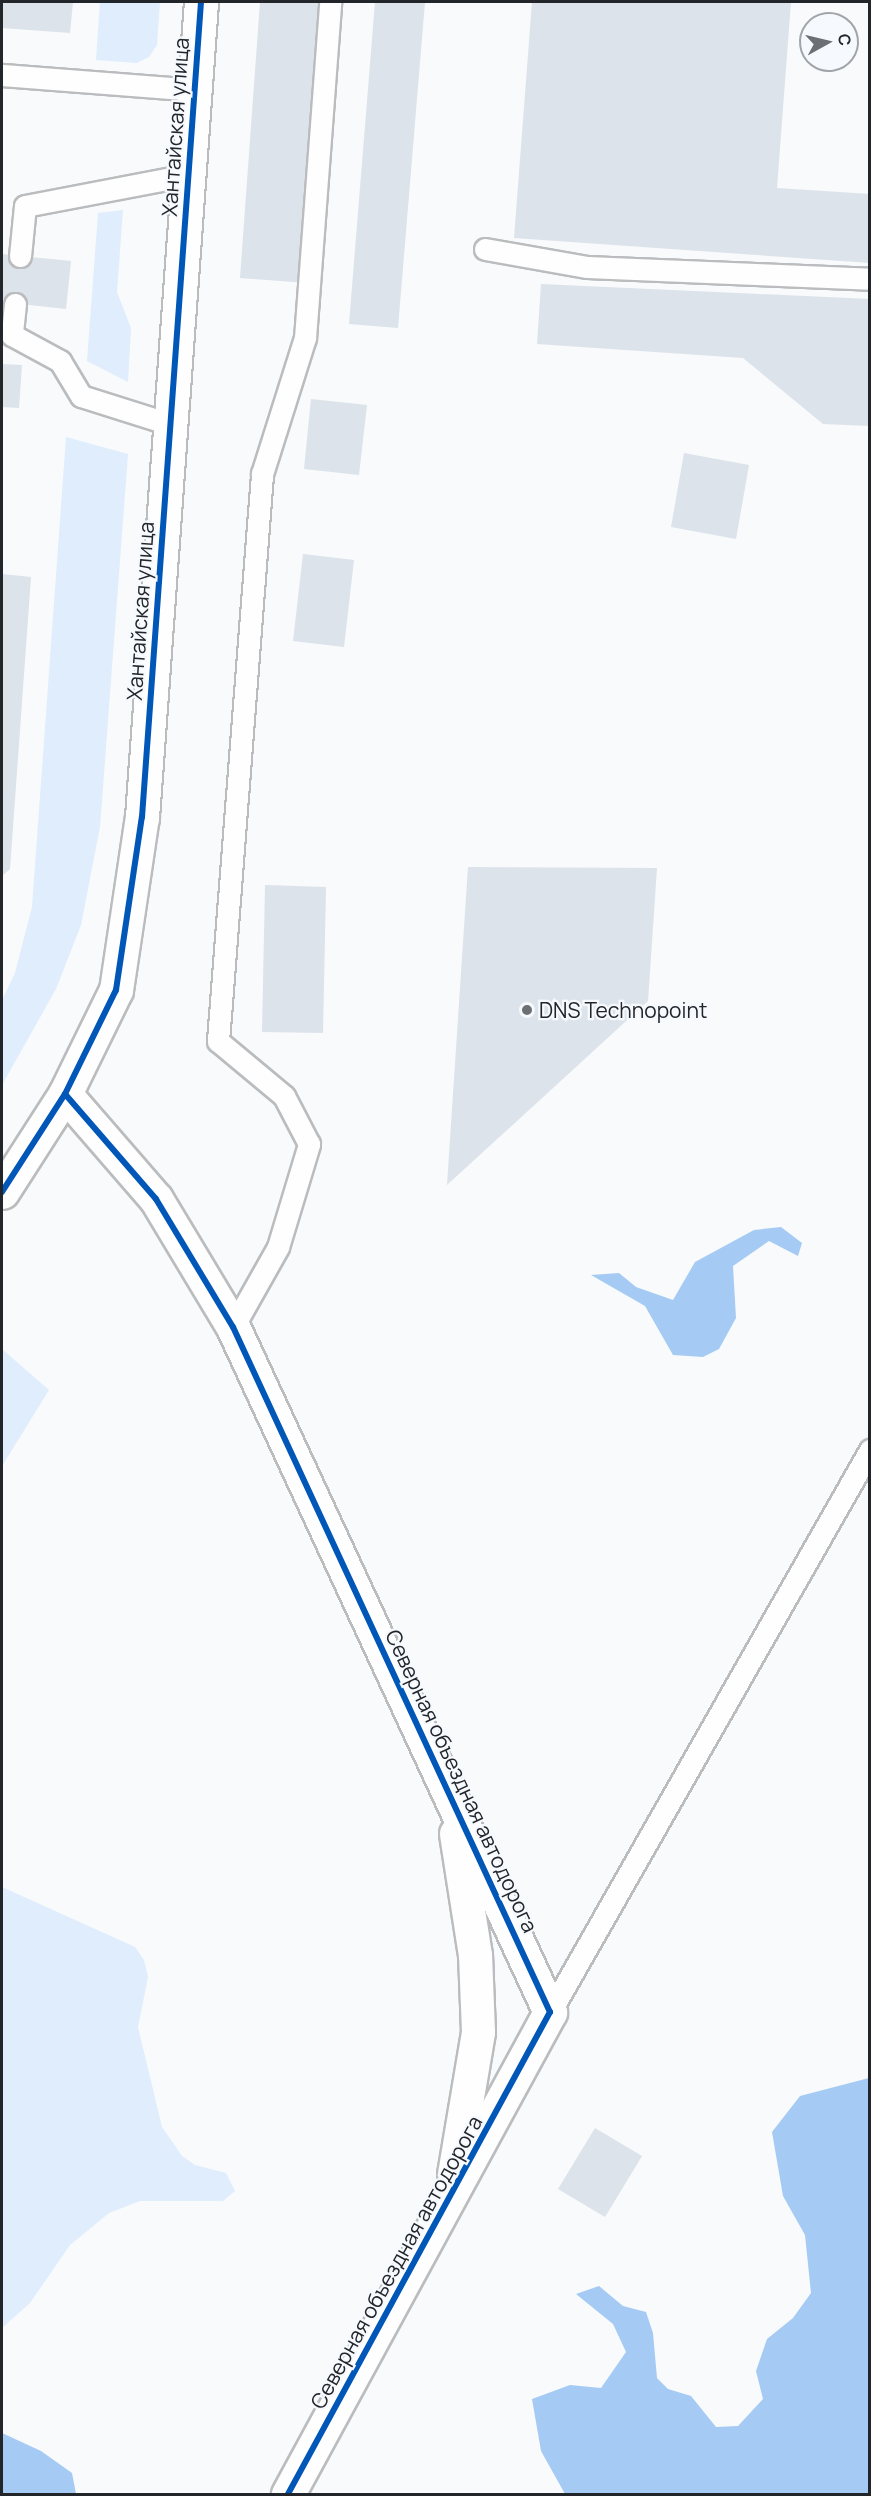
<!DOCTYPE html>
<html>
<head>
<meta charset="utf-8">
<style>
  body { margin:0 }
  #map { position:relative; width:871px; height:2496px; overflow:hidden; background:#f8fafc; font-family:Manrope,sans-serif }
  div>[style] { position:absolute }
  .green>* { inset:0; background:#e0edfc }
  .water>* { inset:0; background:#a5caf4 }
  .building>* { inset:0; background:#dce3ea }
  .roads { filter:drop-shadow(2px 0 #babcbe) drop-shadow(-2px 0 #babcbe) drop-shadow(0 2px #babcbe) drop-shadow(0 -2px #babcbe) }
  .service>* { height:21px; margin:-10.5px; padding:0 10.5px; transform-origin:10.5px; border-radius:10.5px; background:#fefeff }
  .tertiary>* { height:33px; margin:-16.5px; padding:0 16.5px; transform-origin:16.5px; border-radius:16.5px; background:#fefeff }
  .cycleway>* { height:6px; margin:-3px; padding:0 3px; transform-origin:3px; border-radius:3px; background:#0057b8 }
  .dots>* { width:16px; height:16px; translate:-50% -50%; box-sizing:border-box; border:3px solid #f6fafe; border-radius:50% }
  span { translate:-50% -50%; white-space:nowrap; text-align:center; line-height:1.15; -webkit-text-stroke:4.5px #f6fafe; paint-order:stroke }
  .street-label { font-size:21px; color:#222529 }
  .poi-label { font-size:21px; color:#222529 }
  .left { translate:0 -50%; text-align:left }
  .frame { position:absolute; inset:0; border:3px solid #222529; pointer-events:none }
  .north { position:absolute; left:799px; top:12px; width:60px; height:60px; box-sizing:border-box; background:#f6fafe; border:2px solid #a1a5a9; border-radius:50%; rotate:82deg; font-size:16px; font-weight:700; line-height:24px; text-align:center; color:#222529 }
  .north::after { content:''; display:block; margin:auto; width:21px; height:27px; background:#6d7073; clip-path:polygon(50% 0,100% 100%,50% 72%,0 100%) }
</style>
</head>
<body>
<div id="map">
  <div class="green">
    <div style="clip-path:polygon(100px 2px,160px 2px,157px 45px,149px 57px,137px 63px,96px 60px)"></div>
    <div style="clip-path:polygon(123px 210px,117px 292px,131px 328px,128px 382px,87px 361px,98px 213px)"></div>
    <div style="clip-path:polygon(66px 437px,128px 454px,100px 827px,81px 925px,56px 989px,2px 1085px,2px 1000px,15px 973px,32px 907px)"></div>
    <div style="clip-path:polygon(2px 1349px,49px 1390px,2px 1466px)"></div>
    <div style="clip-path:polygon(2px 1887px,135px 1947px,144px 1960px,148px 1977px,138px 2027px,162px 2127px,182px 2156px,195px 2165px,226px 2173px,235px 2191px,223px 2201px,140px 2201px,109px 2213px,70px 2245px,30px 2303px,2px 2328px)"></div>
  </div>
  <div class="water">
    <div style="clip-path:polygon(781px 1227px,802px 1243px,798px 1256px,769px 1241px,733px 1266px,736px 1318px,719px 1349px,703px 1357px,673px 1355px,645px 1306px,591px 1275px,619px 1273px,636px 1287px,673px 1300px,695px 1262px,754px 1230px)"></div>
    <div style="clip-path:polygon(869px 2078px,869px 2494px,565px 2494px,541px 2451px,532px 2399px,570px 2385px,601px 2388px,626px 2352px,613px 2324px,576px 2294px,599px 2286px,623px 2306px,646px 2312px,653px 2333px,657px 2378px,668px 2389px,691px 2396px,716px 2427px,738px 2426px,763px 2399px,756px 2371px,767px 2339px,793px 2318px,811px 2293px,805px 2235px,783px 2196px,772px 2132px,800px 2096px)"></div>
    <div style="clip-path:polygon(2px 2433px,41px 2451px,72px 2473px,76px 2494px,2px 2494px)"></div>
  </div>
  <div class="building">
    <div style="clip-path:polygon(2px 2px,73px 2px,70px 33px,2px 28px)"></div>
    <div style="clip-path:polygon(260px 2px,327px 2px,307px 283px,240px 278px)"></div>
    <div style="clip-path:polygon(375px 2px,425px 2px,398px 328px,349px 324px)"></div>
    <div style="clip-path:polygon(532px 2px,791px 2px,777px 188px,870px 194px,870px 263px,514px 238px)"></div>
    <div style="clip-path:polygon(2px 254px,71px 261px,66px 309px,2px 302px)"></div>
    <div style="clip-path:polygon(541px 284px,870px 299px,870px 426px,823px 424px,743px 358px,537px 344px)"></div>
    <div style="clip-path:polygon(2px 364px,22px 365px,19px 408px,2px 407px)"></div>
    <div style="clip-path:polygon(311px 399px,367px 405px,359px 475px,304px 469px)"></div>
    <div style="clip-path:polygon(684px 453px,749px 465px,736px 539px,671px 527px)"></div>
    <div style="clip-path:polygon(303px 554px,354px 560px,344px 647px,293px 641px)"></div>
    <div style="clip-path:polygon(2px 574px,31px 577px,10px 869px,2px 876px)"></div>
    <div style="clip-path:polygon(468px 867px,657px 868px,648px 1001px,447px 1185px)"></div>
    <div style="clip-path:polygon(265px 885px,326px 887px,323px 1033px,262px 1032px)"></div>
    <div style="clip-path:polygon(595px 2128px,642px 2156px,605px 2217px,558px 2189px)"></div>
  </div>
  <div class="roads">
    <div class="service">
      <div style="left:2px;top:75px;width:194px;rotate:4.4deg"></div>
      <div style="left:485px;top:249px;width:104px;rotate:10deg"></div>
      <div style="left:587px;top:267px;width:283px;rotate:2.4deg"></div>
      <div style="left:20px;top:256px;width:50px;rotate:-84.3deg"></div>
      <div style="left:25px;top:206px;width:166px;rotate:-10.8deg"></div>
      <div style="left:15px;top:304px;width:31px;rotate:96deg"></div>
      <div style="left:12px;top:335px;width:55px;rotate:28.4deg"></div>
      <div style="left:60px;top:361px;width:41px;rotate:59deg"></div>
      <div style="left:81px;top:396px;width:93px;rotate:17.5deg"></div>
      <div style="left:233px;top:1327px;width:92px;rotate:-60.6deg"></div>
      <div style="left:278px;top:1247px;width:108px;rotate:-73.2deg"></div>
      <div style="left:309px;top:1144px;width:54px;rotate:-117.5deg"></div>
      <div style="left:284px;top:1096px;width:86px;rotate:-140.2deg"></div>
      <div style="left:218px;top:1041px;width:569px;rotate:-85.56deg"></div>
      <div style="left:262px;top:474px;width:143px;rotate:-72.5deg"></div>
      <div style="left:305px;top:338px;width:337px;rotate:-85.7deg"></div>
      <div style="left:550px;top:2012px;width:647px;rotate:-60.34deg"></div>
    </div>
    <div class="tertiary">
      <div style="left:65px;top:1094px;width:139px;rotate:49.1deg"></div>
      <div style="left:156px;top:1199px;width:149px;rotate:59deg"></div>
      <div style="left:233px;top:1327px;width:755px;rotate:65.17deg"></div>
      <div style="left:550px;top:2012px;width:549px;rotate:118.53deg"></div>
      <div style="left:2px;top:1192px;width:117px;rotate:-57.3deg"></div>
      <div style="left:65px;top:1094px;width:116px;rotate:-63.9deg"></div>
      <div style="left:116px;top:990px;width:175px;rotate:-81.5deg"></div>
      <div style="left:142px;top:817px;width:817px;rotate:-85.86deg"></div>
      <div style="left:454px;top:2174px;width:144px;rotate:-80.4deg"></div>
      <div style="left:478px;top:2032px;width:77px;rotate:-92.2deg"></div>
      <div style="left:475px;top:1955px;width:123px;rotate:-98.9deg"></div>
    </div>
  </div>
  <div class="cycleway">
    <div style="left:65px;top:1094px;width:139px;rotate:49.1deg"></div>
    <div style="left:156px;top:1199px;width:149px;rotate:59deg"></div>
    <div style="left:233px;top:1327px;width:755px;rotate:65.17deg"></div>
    <div style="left:550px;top:2012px;width:549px;rotate:118.53deg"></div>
    <div style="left:2px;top:1192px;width:117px;rotate:-57.3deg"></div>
    <div style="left:65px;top:1094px;width:116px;rotate:-63.9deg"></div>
    <div style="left:116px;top:990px;width:175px;rotate:-81.5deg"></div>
    <div style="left:142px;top:817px;width:817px;rotate:-85.86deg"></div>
  </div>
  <div class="dots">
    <div style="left:527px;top:1010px;background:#6d7073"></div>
  </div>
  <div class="street-label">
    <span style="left:175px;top:127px;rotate:-86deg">Хантайская улица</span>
    <span style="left:140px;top:611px;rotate:-86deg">Хантайская улица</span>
    <span style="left:462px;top:1781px;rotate:65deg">Северная объездная автодорога</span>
    <span style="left:396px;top:2262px;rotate:-61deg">Северная объездная автодорога</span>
  </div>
  <div class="poi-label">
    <span class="left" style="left:539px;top:1010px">DNS Technopoint</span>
  </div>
  <div class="frame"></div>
  <div class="north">С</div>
</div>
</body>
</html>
